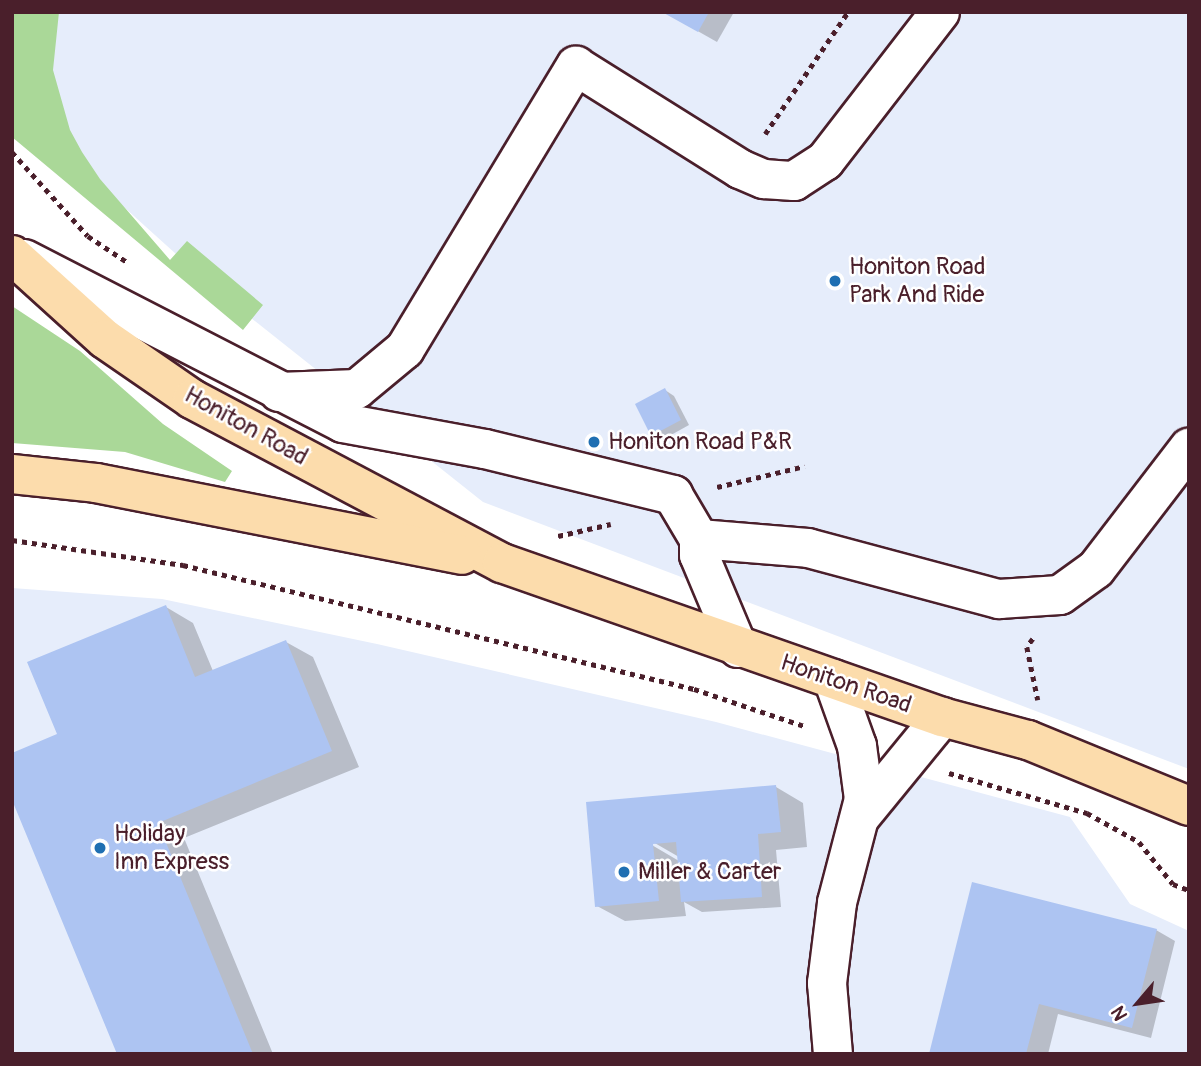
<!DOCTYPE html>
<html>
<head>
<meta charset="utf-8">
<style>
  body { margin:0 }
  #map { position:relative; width:1201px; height:1066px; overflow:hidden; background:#fff; font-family:Pangolin,sans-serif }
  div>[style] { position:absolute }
  .built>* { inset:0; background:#e6edfb }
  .green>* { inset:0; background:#aad898 }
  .shadow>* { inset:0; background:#0003 }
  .building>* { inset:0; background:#adc4f2 }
  .path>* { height:4.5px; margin-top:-2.25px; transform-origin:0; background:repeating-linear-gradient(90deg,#4a1f2b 0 5px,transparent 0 10px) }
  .roads { filter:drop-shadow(2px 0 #4a1f2b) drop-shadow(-2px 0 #4a1f2b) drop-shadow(0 2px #4a1f2b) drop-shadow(0 -2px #4a1f2b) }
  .minor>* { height:38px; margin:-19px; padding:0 19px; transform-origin:19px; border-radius:19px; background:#fff }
  .major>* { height:38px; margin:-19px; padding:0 19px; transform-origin:19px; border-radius:19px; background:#fcdcac }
  .dots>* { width:19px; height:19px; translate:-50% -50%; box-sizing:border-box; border:4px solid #fff; border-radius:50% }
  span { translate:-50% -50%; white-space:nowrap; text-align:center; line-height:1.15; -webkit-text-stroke:5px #fff; paint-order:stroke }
  .poi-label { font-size:24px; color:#4a1f2b }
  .left { translate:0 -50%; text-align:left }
  .street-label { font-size:24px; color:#4a1f2b }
  .frame { position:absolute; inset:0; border:14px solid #4a1f2b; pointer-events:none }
  .north { position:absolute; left:1103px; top:968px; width:70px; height:70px; -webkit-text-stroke:5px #fff; paint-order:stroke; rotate:241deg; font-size:19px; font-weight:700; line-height:28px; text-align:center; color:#4a1f2b }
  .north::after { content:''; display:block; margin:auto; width:24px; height:32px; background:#4a1f2b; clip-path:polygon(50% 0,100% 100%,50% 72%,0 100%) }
</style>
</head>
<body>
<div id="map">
  <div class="built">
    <div style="clip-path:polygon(27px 12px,1189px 12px,1189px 769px,483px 502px,217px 291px,43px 134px)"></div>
    <div style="clip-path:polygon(12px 588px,162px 599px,377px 644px,716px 722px,1070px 817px,1130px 904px,1189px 931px,1189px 1054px,12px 1054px)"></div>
  </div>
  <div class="green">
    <div style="clip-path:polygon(12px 12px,59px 12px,53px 70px,70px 130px,82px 152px,100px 179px,170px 260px,187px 241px,263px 305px,243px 330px,12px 137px)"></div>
    <div style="clip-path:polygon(12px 306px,80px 351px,163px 424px,232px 471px,225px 482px,125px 452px,12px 443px)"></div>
  </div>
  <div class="shadow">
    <div style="clip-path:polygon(664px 12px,734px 12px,717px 42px)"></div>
    <div style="clip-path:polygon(665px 390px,674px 396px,689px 425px,662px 440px,653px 434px)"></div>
    <div style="clip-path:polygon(166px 607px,193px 623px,213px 671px,286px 642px,313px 657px,359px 767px,184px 838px,273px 1054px,119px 1054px,60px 735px)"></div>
    <div style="clip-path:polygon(evenodd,776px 787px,803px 803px,807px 847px,776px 850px,781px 907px,702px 912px,684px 902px,686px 916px,625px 921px,597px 906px,588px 804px,776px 787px,646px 838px,679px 857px,679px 861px,645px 841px,646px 838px)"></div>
    <div style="clip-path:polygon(1156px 930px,1175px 941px,1151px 1038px,1058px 1014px,1048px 1054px,931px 1054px)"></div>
  </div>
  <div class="building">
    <div style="clip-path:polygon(662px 12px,709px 12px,698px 32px)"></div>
    <div style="clip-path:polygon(665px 388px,681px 420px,651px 436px,635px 404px)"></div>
    <div style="clip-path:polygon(166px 605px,195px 677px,286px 640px,332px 751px,158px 823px,253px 1054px,117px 1054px,12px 800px,12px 753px,57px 734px,27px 662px)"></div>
    <div style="clip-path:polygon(776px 785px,781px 832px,758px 834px,762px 897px,681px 902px,676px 842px,653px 844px,659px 901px,595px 907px,586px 802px)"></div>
    <div style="clip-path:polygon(972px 882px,1157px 929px,1132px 1028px,1039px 1004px,1026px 1054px,929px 1054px)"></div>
  </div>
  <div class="path">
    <div style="left:765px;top:134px;width:148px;rotate:-55.8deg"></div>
    <div style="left:12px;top:152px;width:113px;rotate:47.9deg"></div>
    <div style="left:88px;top:236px;width:47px;rotate:33.7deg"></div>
    <div style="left:717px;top:487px;width:90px;rotate:-13.4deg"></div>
    <div style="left:558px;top:536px;width:54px;rotate:-12.8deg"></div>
    <div style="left:12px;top:540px;width:173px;rotate:8.3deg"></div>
    <div style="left:183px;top:565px;width:526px;rotate:13.64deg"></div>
    <div style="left:694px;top:689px;width:116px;rotate:18.6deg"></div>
    <div style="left:1033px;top:639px;width:10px;rotate:127deg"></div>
    <div style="left:1027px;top:647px;width:54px;rotate:78.3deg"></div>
    <div style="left:949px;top:773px;width:144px;rotate:16.2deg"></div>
    <div style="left:1087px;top:813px;width:60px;rotate:29.1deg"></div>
    <div style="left:1139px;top:842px;width:54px;rotate:51deg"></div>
    <div style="left:1173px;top:884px;width:17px;rotate:21deg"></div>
  </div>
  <div class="roads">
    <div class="minor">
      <div style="left:24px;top:259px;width:359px;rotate:27.2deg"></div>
      <div style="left:343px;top:423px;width:144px;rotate:10.4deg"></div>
      <div style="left:485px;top:449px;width:194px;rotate:13.7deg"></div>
      <div style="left:673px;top:495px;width:51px;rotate:59.4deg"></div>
      <div style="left:699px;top:539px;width:16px;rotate:90deg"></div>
      <div style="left:699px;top:555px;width:101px;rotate:67.2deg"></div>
      <div style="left:279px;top:392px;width:78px;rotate:-2.2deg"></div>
      <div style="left:357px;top:389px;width:62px;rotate:-39.8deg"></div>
      <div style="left:405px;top:349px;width:331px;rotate:-58.9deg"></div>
      <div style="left:576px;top:66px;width:194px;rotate:32.1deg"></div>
      <div style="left:740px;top:169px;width:26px;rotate:23deg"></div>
      <div style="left:764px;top:179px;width:30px;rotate:4deg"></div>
      <div style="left:794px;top:181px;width:37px;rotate:-33deg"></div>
      <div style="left:825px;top:161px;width:188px;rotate:-52.3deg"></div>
      <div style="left:699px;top:539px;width:109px;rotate:4.7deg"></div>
      <div style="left:808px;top:548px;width:198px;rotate:15deg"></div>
      <div style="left:999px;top:599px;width:61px;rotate:-3.8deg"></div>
      <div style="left:1060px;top:595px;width:44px;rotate:-35.8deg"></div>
      <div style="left:1096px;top:569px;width:153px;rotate:-52.5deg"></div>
      <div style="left:833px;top:679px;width:71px;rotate:70.3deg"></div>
      <div style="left:857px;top:746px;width:53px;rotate:82.5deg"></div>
      <div style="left:864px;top:799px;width:107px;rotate:104.6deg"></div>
      <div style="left:837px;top:903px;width:81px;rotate:97.1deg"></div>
      <div style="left:827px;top:983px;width:71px;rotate:85.2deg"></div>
      <div style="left:861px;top:816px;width:128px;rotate:-50.7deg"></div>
    </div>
    <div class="major">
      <div style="left:12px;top:255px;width:125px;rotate:42.1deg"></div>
      <div style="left:105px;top:339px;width:106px;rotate:34.6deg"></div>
      <div style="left:192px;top:399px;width:351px;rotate:27.9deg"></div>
      <div style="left:502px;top:563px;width:466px;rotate:19.3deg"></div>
      <div style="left:942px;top:717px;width:89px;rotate:15deg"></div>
      <div style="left:1028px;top:740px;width:174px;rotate:22.3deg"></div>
      <div style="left:12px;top:474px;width:84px;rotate:6.1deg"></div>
      <div style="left:96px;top:483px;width:373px;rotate:11.1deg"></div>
    </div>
  </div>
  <div class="dots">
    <div style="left:835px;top:281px;background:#1f6fb2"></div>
    <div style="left:594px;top:442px;background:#1f6fb2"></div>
    <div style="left:100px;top:848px;background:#1f6fb2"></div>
    <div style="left:624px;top:872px;background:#1f6fb2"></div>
  </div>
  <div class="poi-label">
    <span class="left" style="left:849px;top:281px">Honiton Road<br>Park And Ride</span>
    <span class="left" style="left:608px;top:442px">Honiton Road P&amp;R</span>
    <span class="left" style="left:114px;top:848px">Holiday<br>Inn Express</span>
    <span class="left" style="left:638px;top:872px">Miller &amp; Carter</span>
  </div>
  <div class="street-label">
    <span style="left:246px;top:426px;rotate:29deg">Honiton Road</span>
    <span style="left:846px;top:684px;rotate:19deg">Honiton Road</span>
  </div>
  <div class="frame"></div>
  <div class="north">N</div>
</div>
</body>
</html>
